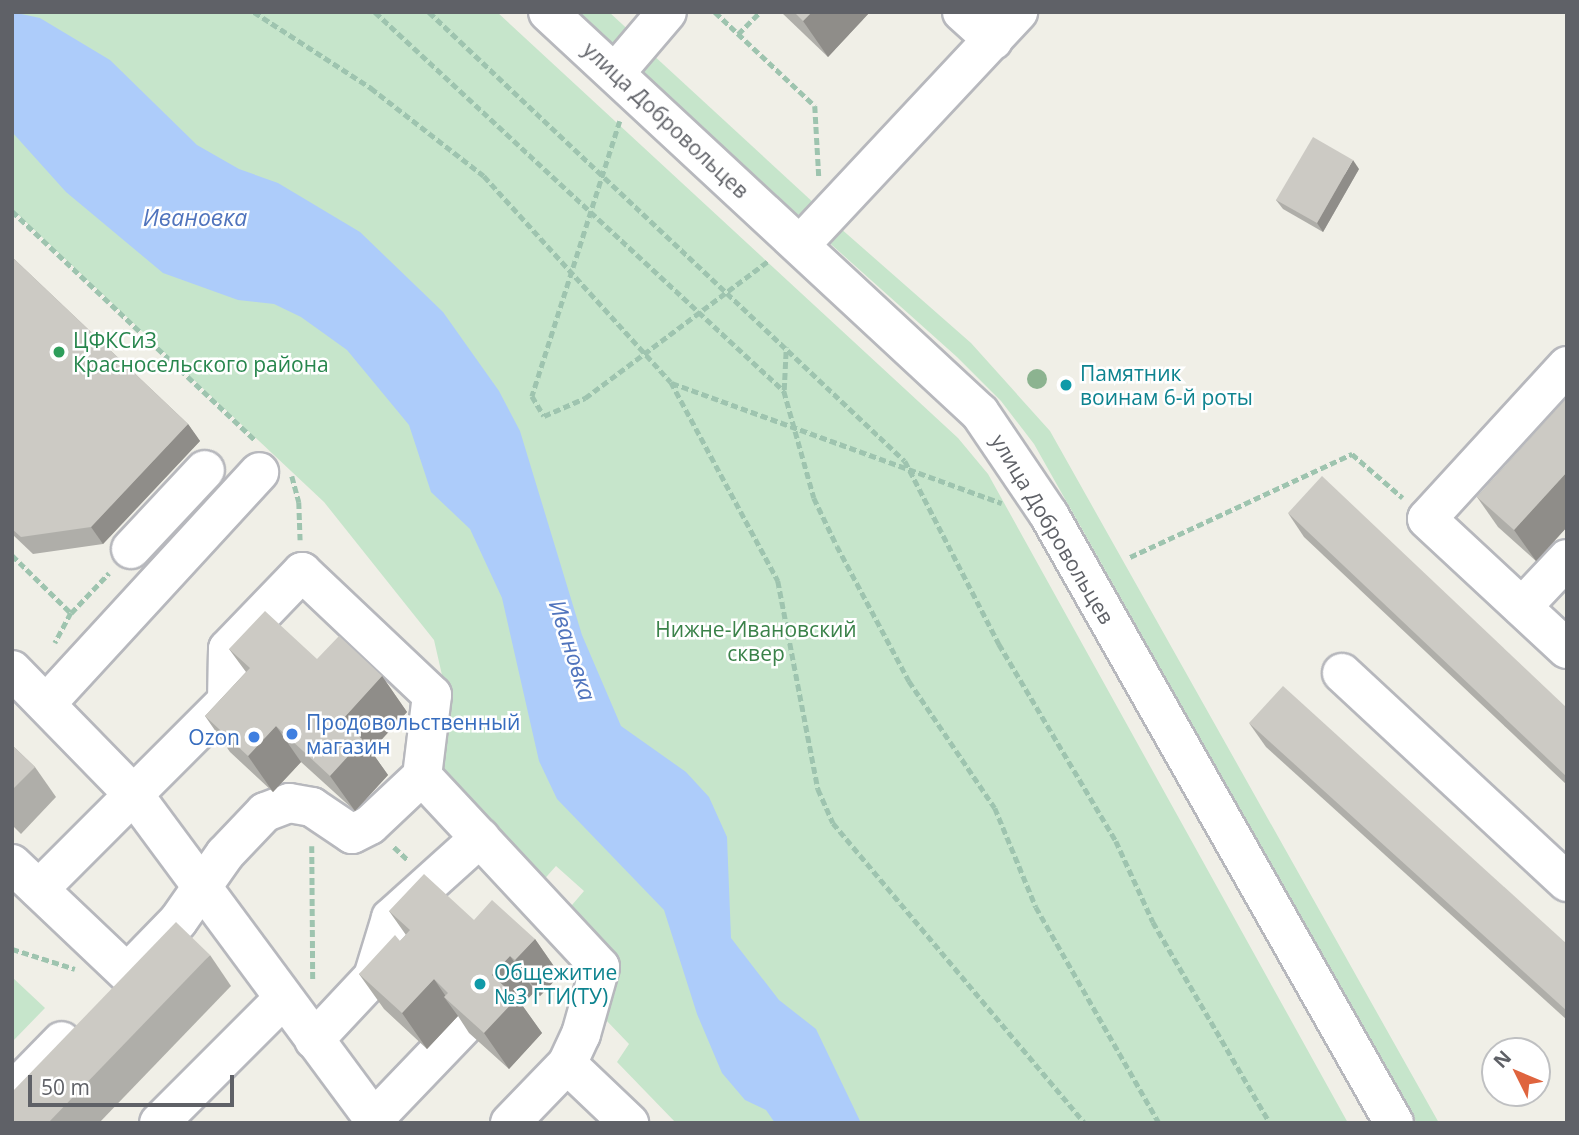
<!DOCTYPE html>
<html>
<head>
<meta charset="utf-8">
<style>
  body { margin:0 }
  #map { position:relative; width:1579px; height:1135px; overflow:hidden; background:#f0efe7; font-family:"Open Sans",sans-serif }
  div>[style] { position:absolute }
  .green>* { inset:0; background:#c6e5cb }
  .water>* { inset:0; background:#adccfa }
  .path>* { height:4.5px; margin-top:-2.25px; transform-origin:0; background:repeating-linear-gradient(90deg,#9ec4af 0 7px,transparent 0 10.5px) }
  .roads { filter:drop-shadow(2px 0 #b7b8bd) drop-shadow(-2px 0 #b7b8bd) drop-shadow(0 2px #b7b8bd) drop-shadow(0 -2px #b7b8bd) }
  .minor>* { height:38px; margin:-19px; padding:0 19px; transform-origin:19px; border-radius:19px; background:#fff }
  .trees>* { width:20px; height:20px; margin:-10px; border-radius:50%; background:#8cb390 }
  .wall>* { inset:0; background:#afaea9 }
  .shaded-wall>* { inset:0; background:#8f8d89 }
  .building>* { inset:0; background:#cccac4 }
  .dots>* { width:19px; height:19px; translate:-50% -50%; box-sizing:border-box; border:4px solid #fff; border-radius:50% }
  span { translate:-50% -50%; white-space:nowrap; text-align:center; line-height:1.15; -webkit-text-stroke:5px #fff; paint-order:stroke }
  .street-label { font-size:21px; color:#5f6167 }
  .leisure-label { font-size:21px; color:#27864d }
  .left { translate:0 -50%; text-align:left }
  .culture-label { font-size:21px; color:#0d838f }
  .park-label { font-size:21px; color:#3a8249 }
  .shop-label { font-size:21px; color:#366cbe }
  .right { translate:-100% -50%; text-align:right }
  .water-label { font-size:23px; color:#5074bd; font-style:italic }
  .frame { position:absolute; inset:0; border:14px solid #5f6167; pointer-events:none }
  .north { position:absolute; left:1481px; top:1037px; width:70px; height:70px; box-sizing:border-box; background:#fff; border:2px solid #bfc0c2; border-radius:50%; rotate:313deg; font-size:19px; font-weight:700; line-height:28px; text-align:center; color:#5f6167 }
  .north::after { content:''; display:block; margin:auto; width:24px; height:32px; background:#df643e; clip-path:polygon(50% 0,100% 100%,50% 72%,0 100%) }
  .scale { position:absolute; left:28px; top:1075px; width:206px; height:32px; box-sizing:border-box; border:4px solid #5f6167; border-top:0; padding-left:9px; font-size:21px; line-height:24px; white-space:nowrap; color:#5f6167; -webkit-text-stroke:5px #fff; paint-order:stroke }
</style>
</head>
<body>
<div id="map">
  <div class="green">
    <div style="clip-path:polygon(12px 12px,497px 12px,958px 438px,988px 474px,1348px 1123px,676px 1123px,617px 1062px,629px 1044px,605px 1019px,566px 912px,584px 891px,556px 866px,540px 884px,441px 771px,447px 697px,434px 640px,324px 502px,12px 209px)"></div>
    <div style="clip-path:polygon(577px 12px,609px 12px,635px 36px,616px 47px)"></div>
    <div style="clip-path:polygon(651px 53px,816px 205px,798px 215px,642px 71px)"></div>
    <div style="clip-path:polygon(831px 220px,971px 343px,1050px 431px,1439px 1123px,1417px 1123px,1034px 444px,1001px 401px,957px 357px,824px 238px)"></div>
    <div style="clip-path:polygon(12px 977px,45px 1008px,12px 1042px)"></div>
  </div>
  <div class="water">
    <div style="clip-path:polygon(12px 12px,40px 18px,110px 60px,197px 145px,239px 169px,278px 183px,360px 232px,443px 312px,499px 391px,520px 431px,582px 635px,621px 726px,686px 772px,709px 797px,727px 837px,731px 938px,779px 1000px,816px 1029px,861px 1123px,775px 1123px,766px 1110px,745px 1100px,722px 1073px,697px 1014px,664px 910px,557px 799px,539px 761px,502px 598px,470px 529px,431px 492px,409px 425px,347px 350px,301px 317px,274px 304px,238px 300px,163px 273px,66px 192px,12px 132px)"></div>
  </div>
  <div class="path">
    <div style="left:254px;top:12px;width:140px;rotate:33deg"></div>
    <div style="left:371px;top:88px;width:143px;rotate:37.9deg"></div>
    <div style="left:484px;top:176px;width:278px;rotate:47.8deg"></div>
    <div style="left:671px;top:382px;width:226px;rotate:61.7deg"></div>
    <div style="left:778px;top:581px;width:212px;rotate:79.1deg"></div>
    <div style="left:818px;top:789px;width:37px;rotate:66deg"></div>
    <div style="left:833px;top:823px;width:392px;rotate:50deg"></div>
    <div style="left:375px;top:12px;width:558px;rotate:42.82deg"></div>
    <div style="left:784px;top:391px;width:111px;rotate:74.3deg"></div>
    <div style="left:814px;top:498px;width:53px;rotate:64.4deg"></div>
    <div style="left:837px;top:546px;width:153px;rotate:61.9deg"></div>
    <div style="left:909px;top:681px;width:153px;rotate:55.9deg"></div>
    <div style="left:995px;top:808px;width:107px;rotate:67.5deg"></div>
    <div style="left:1036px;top:907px;width:249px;rotate:60.3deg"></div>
    <div style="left:429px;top:12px;width:654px;rotate:43.33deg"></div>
    <div style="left:905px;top:461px;width:206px;rotate:62.8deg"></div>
    <div style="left:999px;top:644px;width:229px;rotate:59.3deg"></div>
    <div style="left:1116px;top:841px;width:89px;rotate:65.4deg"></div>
    <div style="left:1153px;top:922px;width:233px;rotate:59.8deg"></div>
    <div style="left:715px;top:12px;width:137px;rotate:43.2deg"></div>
    <div style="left:815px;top:106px;width:72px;rotate:86.8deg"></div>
    <div style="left:738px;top:34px;width:31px;rotate:-45deg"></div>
    <div style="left:620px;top:121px;width:289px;rotate:107.7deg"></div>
    <div style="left:532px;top:396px;width:23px;rotate:59deg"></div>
    <div style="left:544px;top:416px;width:45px;rotate:-23.7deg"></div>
    <div style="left:585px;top:398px;width:229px;rotate:-36.8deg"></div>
    <div style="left:12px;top:211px;width:335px;rotate:43.3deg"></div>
    <div style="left:672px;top:383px;width:351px;rotate:20deg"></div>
    <div style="left:784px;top:390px;width:43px;rotate:-87.3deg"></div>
    <div style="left:292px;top:476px;width:27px;rotate:75deg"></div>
    <div style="left:299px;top:502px;width:38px;rotate:88deg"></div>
    <div style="left:12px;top:555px;width:83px;rotate:44.5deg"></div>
    <div style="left:71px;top:613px;width:34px;rotate:118deg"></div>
    <div style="left:1130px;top:557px;width:245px;rotate:-24.9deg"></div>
    <div style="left:1352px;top:454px;width:67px;rotate:40.8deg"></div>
    <div style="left:71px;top:613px;width:55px;rotate:-46.5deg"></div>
    <div style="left:312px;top:846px;width:135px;rotate:89.6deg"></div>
    <div style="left:394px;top:847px;width:19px;rotate:43deg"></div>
    <div style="left:12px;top:949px;width:66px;rotate:17.6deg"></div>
  </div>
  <div class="roads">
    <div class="minor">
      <div style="left:548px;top:12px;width:589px;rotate:42.87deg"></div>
      <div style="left:980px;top:413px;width:123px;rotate:55.9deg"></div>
      <div style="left:1049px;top:515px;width:699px;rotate:60.43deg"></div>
      <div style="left:962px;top:12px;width:42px;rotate:42.1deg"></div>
      <div style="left:615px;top:73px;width:80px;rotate:-49.6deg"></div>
      <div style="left:801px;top:244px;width:318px;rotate:-46.9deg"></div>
      <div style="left:1567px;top:366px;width:207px;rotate:132.5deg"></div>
      <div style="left:1427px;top:519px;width:191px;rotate:42.9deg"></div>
      <div style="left:131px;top:549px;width:108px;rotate:-46.9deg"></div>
      <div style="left:1522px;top:607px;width:66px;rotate:-46.8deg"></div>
      <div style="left:12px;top:670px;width:175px;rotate:45.7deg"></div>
      <div style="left:134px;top:795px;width:408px;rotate:53.5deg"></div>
      <div style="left:1342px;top:673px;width:307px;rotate:42.9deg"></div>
      <div style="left:46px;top:704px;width:315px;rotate:-47.4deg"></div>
      <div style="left:422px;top:776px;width:261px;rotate:47deg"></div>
      <div style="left:600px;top:967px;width:70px;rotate:105.8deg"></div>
      <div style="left:581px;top:1034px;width:33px;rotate:115deg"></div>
      <div style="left:12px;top:864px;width:158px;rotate:43.5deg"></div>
      <div style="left:39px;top:889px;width:266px;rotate:-45deg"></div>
      <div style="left:227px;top:701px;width:52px;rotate:-88.9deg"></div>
      <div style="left:228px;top:649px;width:107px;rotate:-46.1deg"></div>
      <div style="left:302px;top:572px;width:179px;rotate:43.4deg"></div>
      <div style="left:432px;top:695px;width:82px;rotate:97deg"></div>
      <div style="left:422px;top:776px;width:71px;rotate:136.7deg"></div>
      <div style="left:370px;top:825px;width:20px;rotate:153deg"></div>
      <div style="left:352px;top:834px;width:48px;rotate:-146deg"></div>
      <div style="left:312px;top:807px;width:23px;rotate:-170deg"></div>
      <div style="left:289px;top:803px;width:26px;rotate:159deg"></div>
      <div style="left:265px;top:812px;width:58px;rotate:133.6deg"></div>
      <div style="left:225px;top:854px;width:82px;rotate:125deg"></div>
      <div style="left:178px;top:921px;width:54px;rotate:134.3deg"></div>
      <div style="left:314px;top:1040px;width:86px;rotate:-46.9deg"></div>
      <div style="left:373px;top:977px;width:62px;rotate:-73deg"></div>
      <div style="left:391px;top:918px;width:120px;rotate:-42deg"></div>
      <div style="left:12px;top:1092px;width:71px;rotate:-45.6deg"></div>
      <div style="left:375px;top:1118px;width:133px;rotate:-46.2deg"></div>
      <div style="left:159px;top:1123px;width:174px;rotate:-45deg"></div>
      <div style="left:510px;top:1123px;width:82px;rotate:-46deg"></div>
      <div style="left:567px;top:1064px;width:86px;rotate:43.6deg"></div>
    </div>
  </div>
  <div class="trees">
    <div style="left:1037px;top:379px"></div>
  </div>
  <div class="wall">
    <div style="clip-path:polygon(781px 12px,870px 12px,828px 57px)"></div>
    <div style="clip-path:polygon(1359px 169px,1323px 232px,1283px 209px,1276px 200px)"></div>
    <div style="clip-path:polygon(12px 257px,188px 424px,200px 441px,103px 544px,33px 554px,12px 534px)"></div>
    <div style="clip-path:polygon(1567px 398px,1567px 527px,1536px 561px,1498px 527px,1477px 497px)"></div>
    <div style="clip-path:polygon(1288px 513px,1567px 708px,1567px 785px,1304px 537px)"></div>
    <div style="clip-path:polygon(229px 649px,317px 659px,382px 676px,407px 712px,371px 751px,388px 775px,355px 811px,301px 762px,273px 792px,230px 752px,205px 716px,246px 672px)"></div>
    <div style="clip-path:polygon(1249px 723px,1567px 944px,1567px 1020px,1266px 747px)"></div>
    <div style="clip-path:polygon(12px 745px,35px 767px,56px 797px,21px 834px,12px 825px)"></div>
    <div style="clip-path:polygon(389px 911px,474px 920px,535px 939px,560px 975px,540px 996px,535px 991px,522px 1005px,542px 1033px,509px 1069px,469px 1033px,458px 1016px,427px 1049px,384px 1009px,359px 974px,400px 941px,406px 935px)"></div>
    <div style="clip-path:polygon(210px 955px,231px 986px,99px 1123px,12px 1123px)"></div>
  </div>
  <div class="shaded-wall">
    <div style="clip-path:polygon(812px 12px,870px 12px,828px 57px,803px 21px)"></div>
    <div style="clip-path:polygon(1353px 160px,1359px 169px,1323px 232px,1317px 223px)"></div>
    <div style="clip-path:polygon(188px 424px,200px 441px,103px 544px,91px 527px)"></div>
    <div style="clip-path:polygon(1567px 472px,1567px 527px,1536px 561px,1514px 530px)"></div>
    <div style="clip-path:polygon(382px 676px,407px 712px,371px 751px,388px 775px,355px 811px,330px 776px,342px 720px)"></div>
    <div style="clip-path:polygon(276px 726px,301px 762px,273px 792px,248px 756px)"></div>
    <div style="clip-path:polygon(535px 939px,560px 975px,540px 996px,515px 960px)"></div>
    <div style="clip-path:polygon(510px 956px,535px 991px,522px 1005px,542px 1033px,509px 1069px,484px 1033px,492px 975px)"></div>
    <div style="clip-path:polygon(434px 979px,449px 1001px,444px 997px,458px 1016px,427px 1049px,402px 1013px)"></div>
  </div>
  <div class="building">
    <div style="clip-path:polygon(794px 12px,812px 12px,803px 21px)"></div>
    <div style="clip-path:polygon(1313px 137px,1353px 160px,1317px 223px,1276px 200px)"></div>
    <div style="clip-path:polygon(12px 257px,188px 424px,91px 527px,21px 537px,12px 529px)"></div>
    <div style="clip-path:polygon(1567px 398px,1567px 472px,1514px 530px,1477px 497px)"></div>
    <div style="clip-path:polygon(1322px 476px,1567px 708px,1567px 777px,1288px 513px)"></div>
    <div style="clip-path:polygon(265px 611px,317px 659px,339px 636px,382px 676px,342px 720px,363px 740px,330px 776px,276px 726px,248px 756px,205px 716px,250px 668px,229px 649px)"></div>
    <div style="clip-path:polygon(1283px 686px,1567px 944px,1567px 1011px,1249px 723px)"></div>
    <div style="clip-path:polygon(12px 745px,35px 767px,12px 790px)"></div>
    <div style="clip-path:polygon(424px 874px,474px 920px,492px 900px,535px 939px,515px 960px,510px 956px,492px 975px,517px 998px,484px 1033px,444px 997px,448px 993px,434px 979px,402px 1013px,359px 974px,395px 935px,400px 941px,410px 930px,389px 911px)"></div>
    <div style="clip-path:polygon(176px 922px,210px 955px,48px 1123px,12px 1123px,12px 1092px)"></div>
  </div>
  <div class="dots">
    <div style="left:59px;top:352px;background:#2e9e5b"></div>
    <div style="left:1066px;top:385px;background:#0f9aa8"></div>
    <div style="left:292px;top:734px;background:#3f7fe0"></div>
    <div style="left:254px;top:737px;background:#3f7fe0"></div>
    <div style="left:480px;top:984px;background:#0f9aa8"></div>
  </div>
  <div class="street-label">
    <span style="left:666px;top:120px;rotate:43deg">улица Добровольцев</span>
    <span style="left:1053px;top:529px;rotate:59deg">улица Добровольцев</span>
  </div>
  <div class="leisure-label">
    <span class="left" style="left:73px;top:352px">ЦФКСиЗ<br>Красносельского района</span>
  </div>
  <div class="culture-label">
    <span class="left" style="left:1080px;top:385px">Памятник<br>воинам 6-й роты</span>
    <span class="left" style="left:494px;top:984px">Общежитие<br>№3 ГТИ(ТУ)</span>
  </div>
  <div class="park-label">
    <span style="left:756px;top:641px">Нижне-Ивановский<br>сквер</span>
  </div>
  <div class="shop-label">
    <span class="left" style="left:306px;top:734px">Продовольственный<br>магазин</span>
    <span class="right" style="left:240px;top:737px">Ozon</span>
  </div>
  <div class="water-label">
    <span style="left:195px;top:217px">Ивановка</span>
    <span style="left:573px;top:650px;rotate:72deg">Ивановка</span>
  </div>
  <div class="frame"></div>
  <div class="north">N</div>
  <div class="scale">50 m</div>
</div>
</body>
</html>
